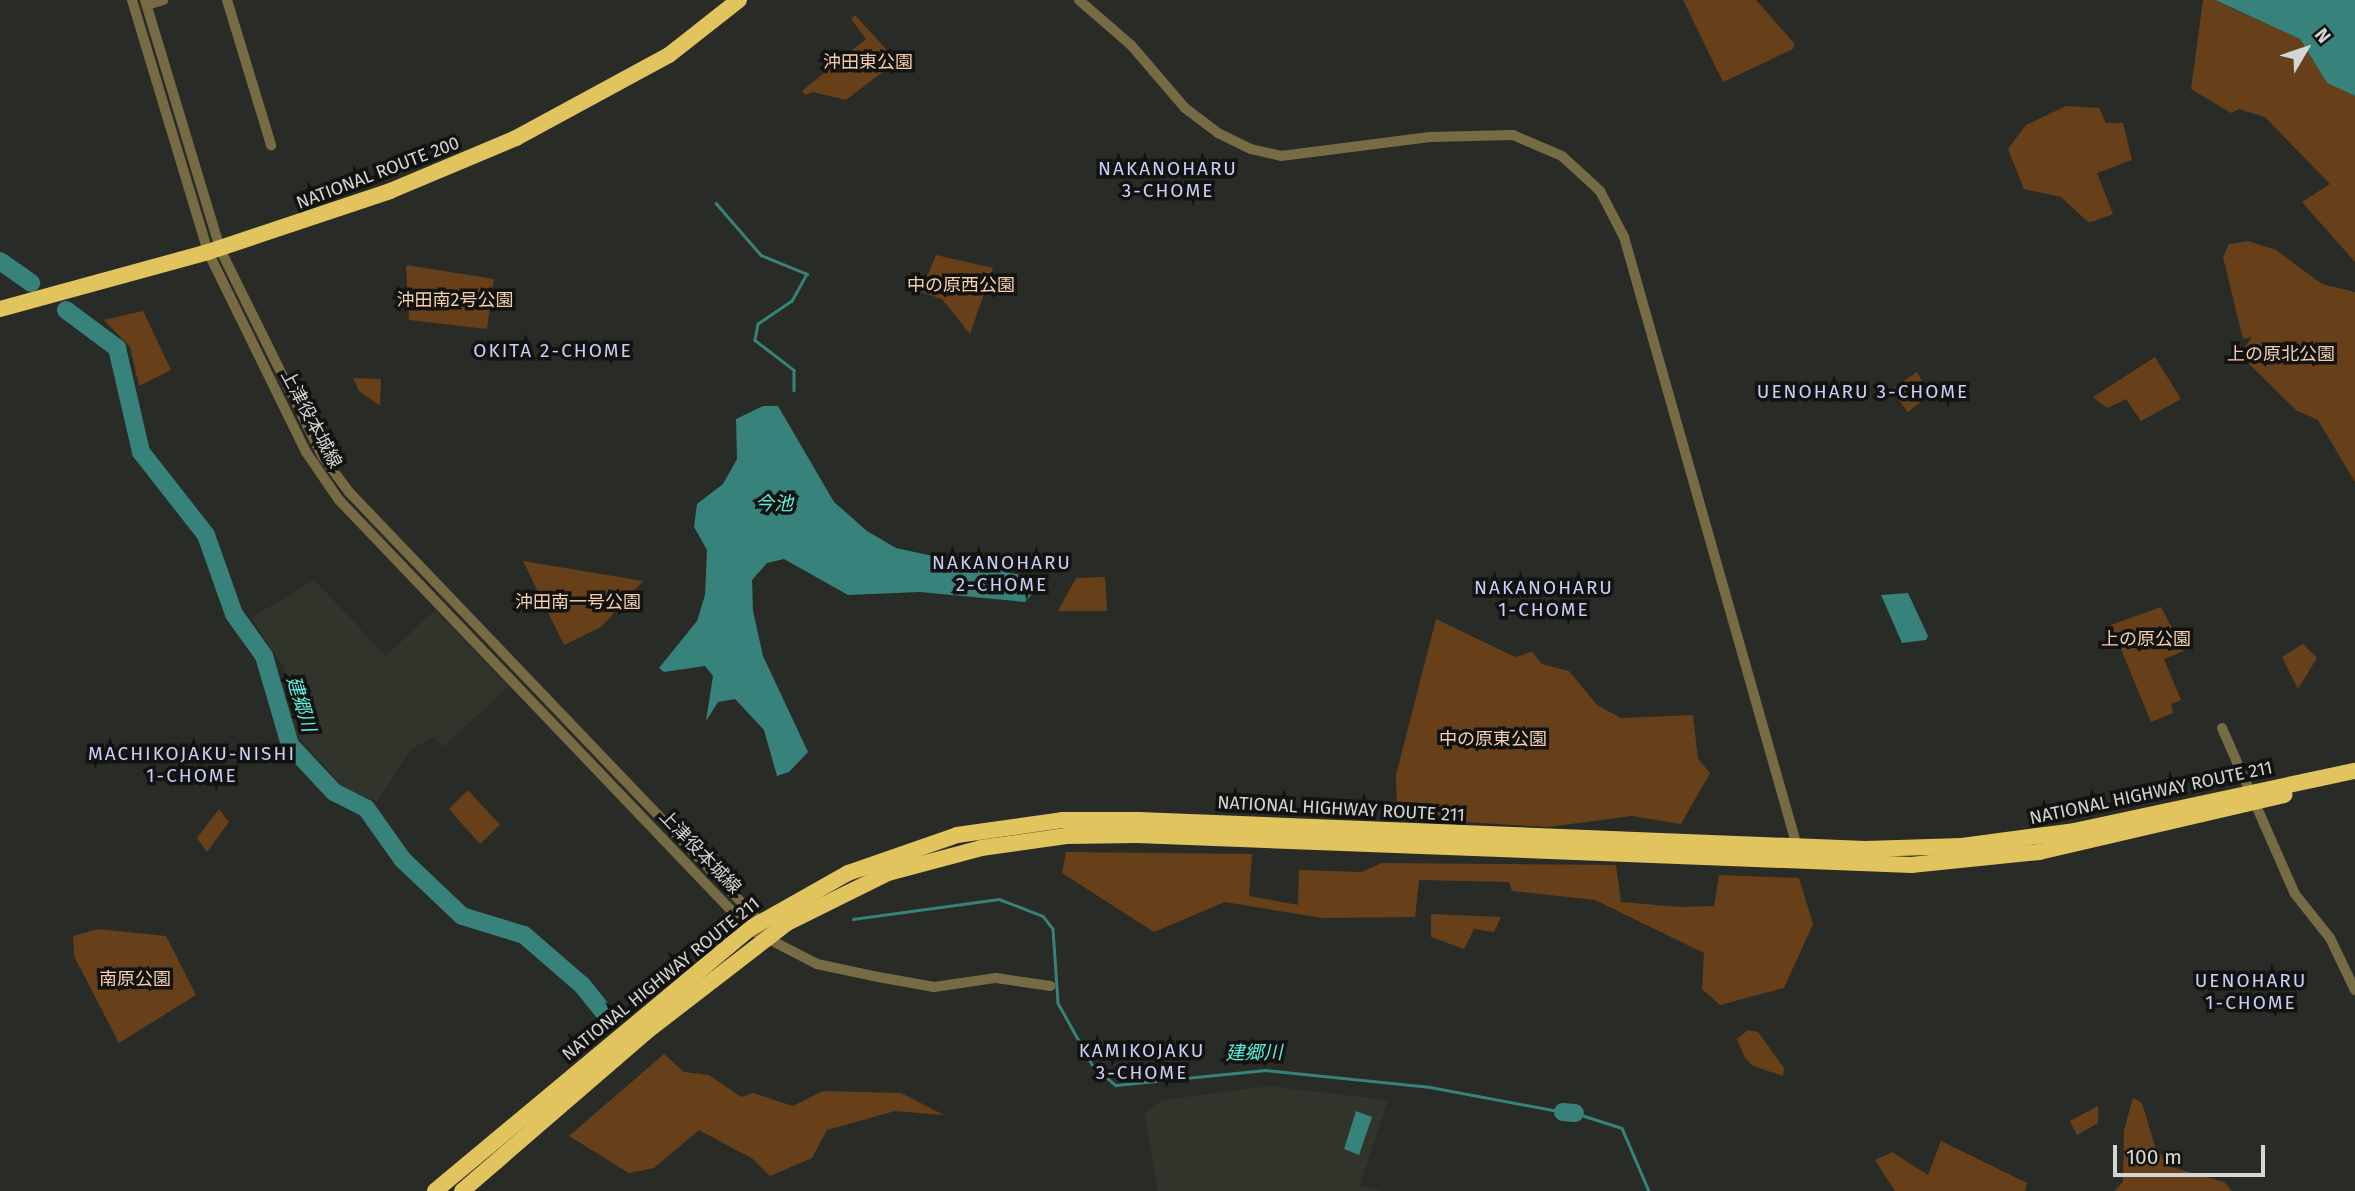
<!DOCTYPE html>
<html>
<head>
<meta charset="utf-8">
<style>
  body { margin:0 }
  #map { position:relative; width:2355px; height:1191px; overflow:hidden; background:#292b26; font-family:"Fira Sans","Noto Sans JP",sans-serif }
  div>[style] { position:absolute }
  .built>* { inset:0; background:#30342a }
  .green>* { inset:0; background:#674019 }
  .water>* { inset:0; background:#37827b }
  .stream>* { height:2.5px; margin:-1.25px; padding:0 1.25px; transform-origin:1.25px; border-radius:1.25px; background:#37827b }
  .river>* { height:18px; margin:-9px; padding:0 9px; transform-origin:9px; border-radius:9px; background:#37827b }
  .minor>* { height:10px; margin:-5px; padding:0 5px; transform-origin:5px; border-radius:5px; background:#766b45 }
  .highway>* { height:16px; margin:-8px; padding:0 8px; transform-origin:8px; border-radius:8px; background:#e1c45e }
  span { translate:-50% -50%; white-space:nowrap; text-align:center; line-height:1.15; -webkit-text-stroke:7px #121311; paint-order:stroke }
  .park-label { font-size:18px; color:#f5cead }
  .street-label { font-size:18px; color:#d4d6d3 }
  .neighbourhood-label { font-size:19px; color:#cacffa; letter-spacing:2px }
  .water-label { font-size:19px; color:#5eeee0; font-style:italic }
  .north { position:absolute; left:2271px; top:14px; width:70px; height:70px; -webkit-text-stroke:5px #121311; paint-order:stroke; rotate:51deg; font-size:19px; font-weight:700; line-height:28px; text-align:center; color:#d4d6d3 }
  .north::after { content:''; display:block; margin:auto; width:24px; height:32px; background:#d4d6d3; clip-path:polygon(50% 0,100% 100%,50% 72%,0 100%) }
  .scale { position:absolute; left:2113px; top:1145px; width:152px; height:32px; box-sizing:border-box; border:4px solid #d4d6d3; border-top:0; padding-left:9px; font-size:21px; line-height:24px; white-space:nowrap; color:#d4d6d3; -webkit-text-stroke:5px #121311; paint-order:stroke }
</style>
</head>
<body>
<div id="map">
  <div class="built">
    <div style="clip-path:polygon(314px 580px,386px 656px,435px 610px,508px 687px,443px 747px,434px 737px,411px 749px,377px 802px,344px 788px,295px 733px,284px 667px,251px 618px)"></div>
    <div style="clip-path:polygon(1268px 1086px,1388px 1100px,1360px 1185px,1381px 1191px,1158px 1191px,1144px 1113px,1163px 1100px)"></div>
  </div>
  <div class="green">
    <div style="clip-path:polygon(1683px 0,1756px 0,1794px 43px,1793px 49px,1723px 82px)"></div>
    <div style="clip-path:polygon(2203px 0,2214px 0,2300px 39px,2327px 83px,2355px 96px,2355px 262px,2302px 202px,2330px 184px,2265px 117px,2239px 109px,2231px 113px,2191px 89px)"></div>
    <div style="clip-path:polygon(855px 15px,897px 61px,846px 100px,813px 92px,805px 95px,802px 91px,866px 39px,851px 19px)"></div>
    <div style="clip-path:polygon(2066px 106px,2099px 108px,2106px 123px,2123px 123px,2132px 160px,2097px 173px,2113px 214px,2095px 221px,2088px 222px,2061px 197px,2024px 189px,2008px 149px,2026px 125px)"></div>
    <div style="clip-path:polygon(2248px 241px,2276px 250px,2322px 284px,2355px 292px,2355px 482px,2318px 420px,2296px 410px,2245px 360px,2242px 351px,2252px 337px,2243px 339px,2223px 257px,2229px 244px)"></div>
    <div style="clip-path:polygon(936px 255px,993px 268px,970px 334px,942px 299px,921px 292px)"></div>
    <div style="clip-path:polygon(406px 265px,494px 279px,487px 329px,409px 320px)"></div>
    <div style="clip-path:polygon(143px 311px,171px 370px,139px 386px,130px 347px,104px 320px)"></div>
    <div style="clip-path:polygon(2155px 357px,2181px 399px,2141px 421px,2126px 399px,2107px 408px,2093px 397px)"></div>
    <div style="clip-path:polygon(1917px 372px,1929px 395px,1908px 412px,1891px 390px)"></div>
    <div style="clip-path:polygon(353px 378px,381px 379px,380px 406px,359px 391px)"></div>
    <div style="clip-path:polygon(523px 561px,643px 581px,601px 627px,564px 645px)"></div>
    <div style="clip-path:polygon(1105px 577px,1107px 611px,1058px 611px,1076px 578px)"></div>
    <div style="clip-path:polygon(2161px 607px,2184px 651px,2164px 659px,2181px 700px,2171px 704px,2173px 713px,2151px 722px,2111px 625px)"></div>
    <div style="clip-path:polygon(1436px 619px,1515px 657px,1532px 652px,1542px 664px,1569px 671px,1597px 705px,1621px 718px,1693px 715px,1698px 759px,1710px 773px,1681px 824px,1632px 816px,1548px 827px,1397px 818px,1396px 775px)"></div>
    <div style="clip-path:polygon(2303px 644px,2317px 658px,2298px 689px,2282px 657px)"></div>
    <div style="clip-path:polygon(468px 790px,500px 825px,480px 844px,449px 809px)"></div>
    <div style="clip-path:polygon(219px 809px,229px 822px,207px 852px,197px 838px)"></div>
    <div style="clip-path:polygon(1066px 852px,1252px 854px,1249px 896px,1298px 905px,1299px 870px,1362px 872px,1382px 863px,1616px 865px,1621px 902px,1680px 907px,1714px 906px,1719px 875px,1799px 878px,1813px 924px,1784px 988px,1720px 1005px,1702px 989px,1704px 953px,1595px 900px,1512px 891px,1509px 882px,1419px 880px,1415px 917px,1322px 918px,1225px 902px,1154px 932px,1062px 873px)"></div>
    <div style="clip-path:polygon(1431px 914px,1501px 917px,1494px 932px,1474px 929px,1464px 949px,1431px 937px)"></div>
    <div style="clip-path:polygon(98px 929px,166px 936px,196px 995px,119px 1043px,74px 956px,73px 936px)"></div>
    <div style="clip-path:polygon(1748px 1030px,1758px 1032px,1784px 1068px,1783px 1076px,1753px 1066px,1745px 1058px,1737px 1039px)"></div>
    <div style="clip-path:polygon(664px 1054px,684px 1072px,709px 1075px,741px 1097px,753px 1093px,793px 1106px,823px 1091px,901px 1093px,944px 1115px,895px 1111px,827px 1130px,812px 1158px,770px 1176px,753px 1159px,699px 1130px,654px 1168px,629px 1173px,569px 1136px)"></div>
    <div style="clip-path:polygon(2133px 1098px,2142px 1103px,2155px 1146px,2168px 1166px,2224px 1182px,2232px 1191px,2114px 1191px,2123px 1182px,2124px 1130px)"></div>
    <div style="clip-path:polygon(2098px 1106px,2098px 1123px,2077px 1135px,2070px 1121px)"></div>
    <div style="clip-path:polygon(1941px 1141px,2027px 1183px,2025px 1191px,1895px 1191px,1875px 1160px,1892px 1152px,1928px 1175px)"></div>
  </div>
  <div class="water">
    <div style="clip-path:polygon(2215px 0,2355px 0,2355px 96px,2327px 83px,2300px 39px)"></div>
    <div style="clip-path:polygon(763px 406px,778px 406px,834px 502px,867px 531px,896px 548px,1044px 580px,1025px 602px,920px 592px,848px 595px,784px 559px,767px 563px,752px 580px,753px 611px,763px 656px,808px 752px,789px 772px,777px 776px,764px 730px,735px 699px,718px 702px,706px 721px,713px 676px,705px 666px,664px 672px,659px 668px,697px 621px,705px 595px,707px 550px,694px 527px,697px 504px,723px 484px,737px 459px,736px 419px)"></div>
    <div style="clip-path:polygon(1908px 593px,1928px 636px,1926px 640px,1902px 643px,1881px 595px)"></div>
    <div style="clip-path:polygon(1356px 1111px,1372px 1117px,1359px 1155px,1344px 1149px)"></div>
  </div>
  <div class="stream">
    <div style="left:716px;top:203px;width:69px;rotate:49.1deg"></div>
    <div style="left:761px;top:255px;width:50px;rotate:22.4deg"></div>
    <div style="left:807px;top:274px;width:31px;rotate:119deg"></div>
    <div style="left:792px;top:301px;width:41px;rotate:145.9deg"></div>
    <div style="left:758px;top:324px;width:16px;rotate:101deg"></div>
    <div style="left:755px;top:340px;width:49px;rotate:37.6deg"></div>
    <div style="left:794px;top:370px;width:20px;rotate:90deg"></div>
    <div style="left:853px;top:919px;width:147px;rotate:-7.8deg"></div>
    <div style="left:999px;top:899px;width:47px;rotate:21.1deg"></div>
    <div style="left:1043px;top:916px;width:16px;rotate:52deg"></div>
    <div style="left:1053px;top:929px;width:74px;rotate:86.1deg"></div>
    <div style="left:1058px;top:1003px;width:72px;rotate:60.9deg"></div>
    <div style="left:1093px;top:1066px;width:30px;rotate:40deg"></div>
    <div style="left:1116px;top:1085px;width:150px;rotate:-5.7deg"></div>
    <div style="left:1265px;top:1070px;width:166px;rotate:5.9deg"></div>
    <div style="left:1430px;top:1087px;width:135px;rotate:10.6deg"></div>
    <div style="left:1575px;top:1113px;width:49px;rotate:17.7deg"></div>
    <div style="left:1622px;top:1128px;width:69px;rotate:66.8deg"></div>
  </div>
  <div class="river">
    <div style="left:0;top:261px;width:38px;rotate:35deg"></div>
    <div style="left:66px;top:310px;width:64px;rotate:36.7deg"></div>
    <div style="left:117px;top:348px;width:107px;rotate:77deg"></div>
    <div style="left:141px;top:452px;width:105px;rotate:51.9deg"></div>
    <div style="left:206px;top:535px;width:84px;rotate:70.5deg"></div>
    <div style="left:234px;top:614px;width:52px;rotate:54.5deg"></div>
    <div style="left:264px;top:656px;width:93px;rotate:73.7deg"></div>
    <div style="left:290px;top:745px;width:64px;rotate:46.9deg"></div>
    <div style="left:334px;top:792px;width:36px;rotate:27deg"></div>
    <div style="left:366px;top:808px;width:64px;rotate:54.6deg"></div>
    <div style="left:403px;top:860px;width:81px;rotate:43.5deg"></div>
    <div style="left:462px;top:916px;width:65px;rotate:17deg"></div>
    <div style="left:524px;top:935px;width:77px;rotate:40.8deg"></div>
    <div style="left:582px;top:985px;width:45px;rotate:51.3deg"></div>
    <div style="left:1563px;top:1112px;width:12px;rotate:5deg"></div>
  </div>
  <div class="minor">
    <div style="left:132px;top:0;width:263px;rotate:73.2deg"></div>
    <div style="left:208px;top:252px;width:223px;rotate:63.9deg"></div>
    <div style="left:306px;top:452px;width:58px;rotate:55.5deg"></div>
    <div style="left:339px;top:500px;width:593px;rotate:46.3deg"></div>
    <div style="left:749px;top:929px;width:76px;rotate:27.2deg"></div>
    <div style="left:817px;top:964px;width:57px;rotate:12.1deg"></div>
    <div style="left:873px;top:976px;width:62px;rotate:10.2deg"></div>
    <div style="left:934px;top:987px;width:63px;rotate:-8.3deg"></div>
    <div style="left:996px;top:978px;width:55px;rotate:8.4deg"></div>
    <div style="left:145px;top:0;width:260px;rotate:73.2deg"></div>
    <div style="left:220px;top:249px;width:232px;rotate:63.7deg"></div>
    <div style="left:323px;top:457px;width:44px;rotate:53.4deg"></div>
    <div style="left:349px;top:492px;width:602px;rotate:46.28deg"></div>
    <div style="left:227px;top:0;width:152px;rotate:73.1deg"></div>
    <div style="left:1079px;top:0;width:69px;rotate:40.9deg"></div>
    <div style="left:1131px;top:45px;width:83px;rotate:49.4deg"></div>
    <div style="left:1185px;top:108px;width:41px;rotate:37.1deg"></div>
    <div style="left:1218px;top:133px;width:37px;rotate:26deg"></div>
    <div style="left:1251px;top:149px;width:31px;rotate:13deg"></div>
    <div style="left:1281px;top:156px;width:150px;rotate:-7.3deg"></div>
    <div style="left:1430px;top:137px;width:83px;rotate:-1.4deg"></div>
    <div style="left:1513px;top:135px;width:53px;rotate:23.2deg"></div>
    <div style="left:1562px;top:156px;width:52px;rotate:42.6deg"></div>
    <div style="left:1600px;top:191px;width:52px;rotate:62.4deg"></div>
    <div style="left:1624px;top:237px;width:637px;rotate:74.15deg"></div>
    <div style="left:147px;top:5px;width:17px;rotate:-17deg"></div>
    <div style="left:2222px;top:728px;width:181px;rotate:66.3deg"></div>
    <div style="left:2295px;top:894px;width:56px;rotate:51.5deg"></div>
    <div style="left:2330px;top:938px;width:58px;rotate:64.3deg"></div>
  </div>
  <div class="highway">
    <div style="left:0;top:309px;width:216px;rotate:-15.3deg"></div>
    <div style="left:208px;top:252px;width:192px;rotate:-18.5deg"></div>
    <div style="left:390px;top:191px;width:137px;rotate:-22.8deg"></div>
    <div style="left:516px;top:138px;width:174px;rotate:-28.5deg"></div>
    <div style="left:669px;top:55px;width:89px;rotate:-38.2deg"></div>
    <div style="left:435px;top:1191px;width:409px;rotate:-39.8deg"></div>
    <div style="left:749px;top:929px;width:114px;rotate:-29.5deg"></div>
    <div style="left:848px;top:873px;width:115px;rotate:-19.2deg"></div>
    <div style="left:957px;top:835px;width:106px;rotate:-8.1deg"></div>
    <div style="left:1062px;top:820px;width:77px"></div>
    <div style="left:1139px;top:820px;width:727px;rotate:2.29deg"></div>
    <div style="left:1865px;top:849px;width:97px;rotate:-1.8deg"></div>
    <div style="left:1962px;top:846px;width:113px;rotate:-7.6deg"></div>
    <div style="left:2074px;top:831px;width:287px;rotate:-12.1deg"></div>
    <div style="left:462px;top:1191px;width:243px;rotate:-40.8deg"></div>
    <div style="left:646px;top:1032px;width:178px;rotate:-37.7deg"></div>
    <div style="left:787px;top:923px;width:113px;rotate:-26.3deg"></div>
    <div style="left:888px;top:873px;width:96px;rotate:-15deg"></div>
    <div style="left:981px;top:848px;width:86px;rotate:-8deg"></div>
    <div style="left:1066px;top:836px;width:71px;rotate:-0.8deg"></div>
    <div style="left:1137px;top:835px;width:775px;rotate:2.22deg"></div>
    <div style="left:1911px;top:865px;width:129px;rotate:-5.8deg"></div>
    <div style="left:2039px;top:852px;width:252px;rotate:-13.1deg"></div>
  </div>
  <div class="park-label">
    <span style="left:868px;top:62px">沖田東公園</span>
    <span style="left:961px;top:285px">中の原西公園</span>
    <span style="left:455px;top:300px">沖田南2号公園</span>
    <span style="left:2281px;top:354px">上の原北公園</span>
    <span style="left:578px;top:602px">沖田南一号公園</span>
    <span style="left:2146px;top:639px">上の原公園</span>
    <span style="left:1493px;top:739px">中の原東公園</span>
    <span style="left:135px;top:979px">南原公園</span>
  </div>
  <div class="street-label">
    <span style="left:378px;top:173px;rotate:-21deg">NATIONAL ROUTE 200</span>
    <span style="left:311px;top:419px;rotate:62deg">上津役本城線</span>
    <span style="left:2151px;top:793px;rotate:-12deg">NATIONAL HIGHWAY ROUTE 211</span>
    <span style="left:1341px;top:809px;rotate:3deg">NATIONAL HIGHWAY ROUTE 211</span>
    <span style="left:700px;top:852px;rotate:46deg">上津役本城線</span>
    <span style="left:661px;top:979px;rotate:-39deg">NATIONAL HIGHWAY ROUTE 211</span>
  </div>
  <div class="neighbourhood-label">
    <span style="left:1168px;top:180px">NAKANOHARU<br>3-CHOME</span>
    <span style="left:553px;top:351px">OKITA 2-CHOME</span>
    <span style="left:1863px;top:392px">UENOHARU 3-CHOME</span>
    <span style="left:1002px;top:574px">NAKANOHARU<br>2-CHOME</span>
    <span style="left:1544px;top:599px">NAKANOHARU<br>1-CHOME</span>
    <span style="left:192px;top:765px">MACHIKOJAKU-NISHI<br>1-CHOME</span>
    <span style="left:2251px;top:992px">UENOHARU<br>1-CHOME</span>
    <span style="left:1142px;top:1062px">KAMIKOJAKU<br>3-CHOME</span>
  </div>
  <div class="water-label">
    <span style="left:774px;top:504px">今池</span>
    <span style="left:301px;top:704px;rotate:73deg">建郷川</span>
    <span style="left:1254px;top:1053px;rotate:-1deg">建郷川</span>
  </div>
  <div class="north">N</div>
  <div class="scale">100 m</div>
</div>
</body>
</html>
